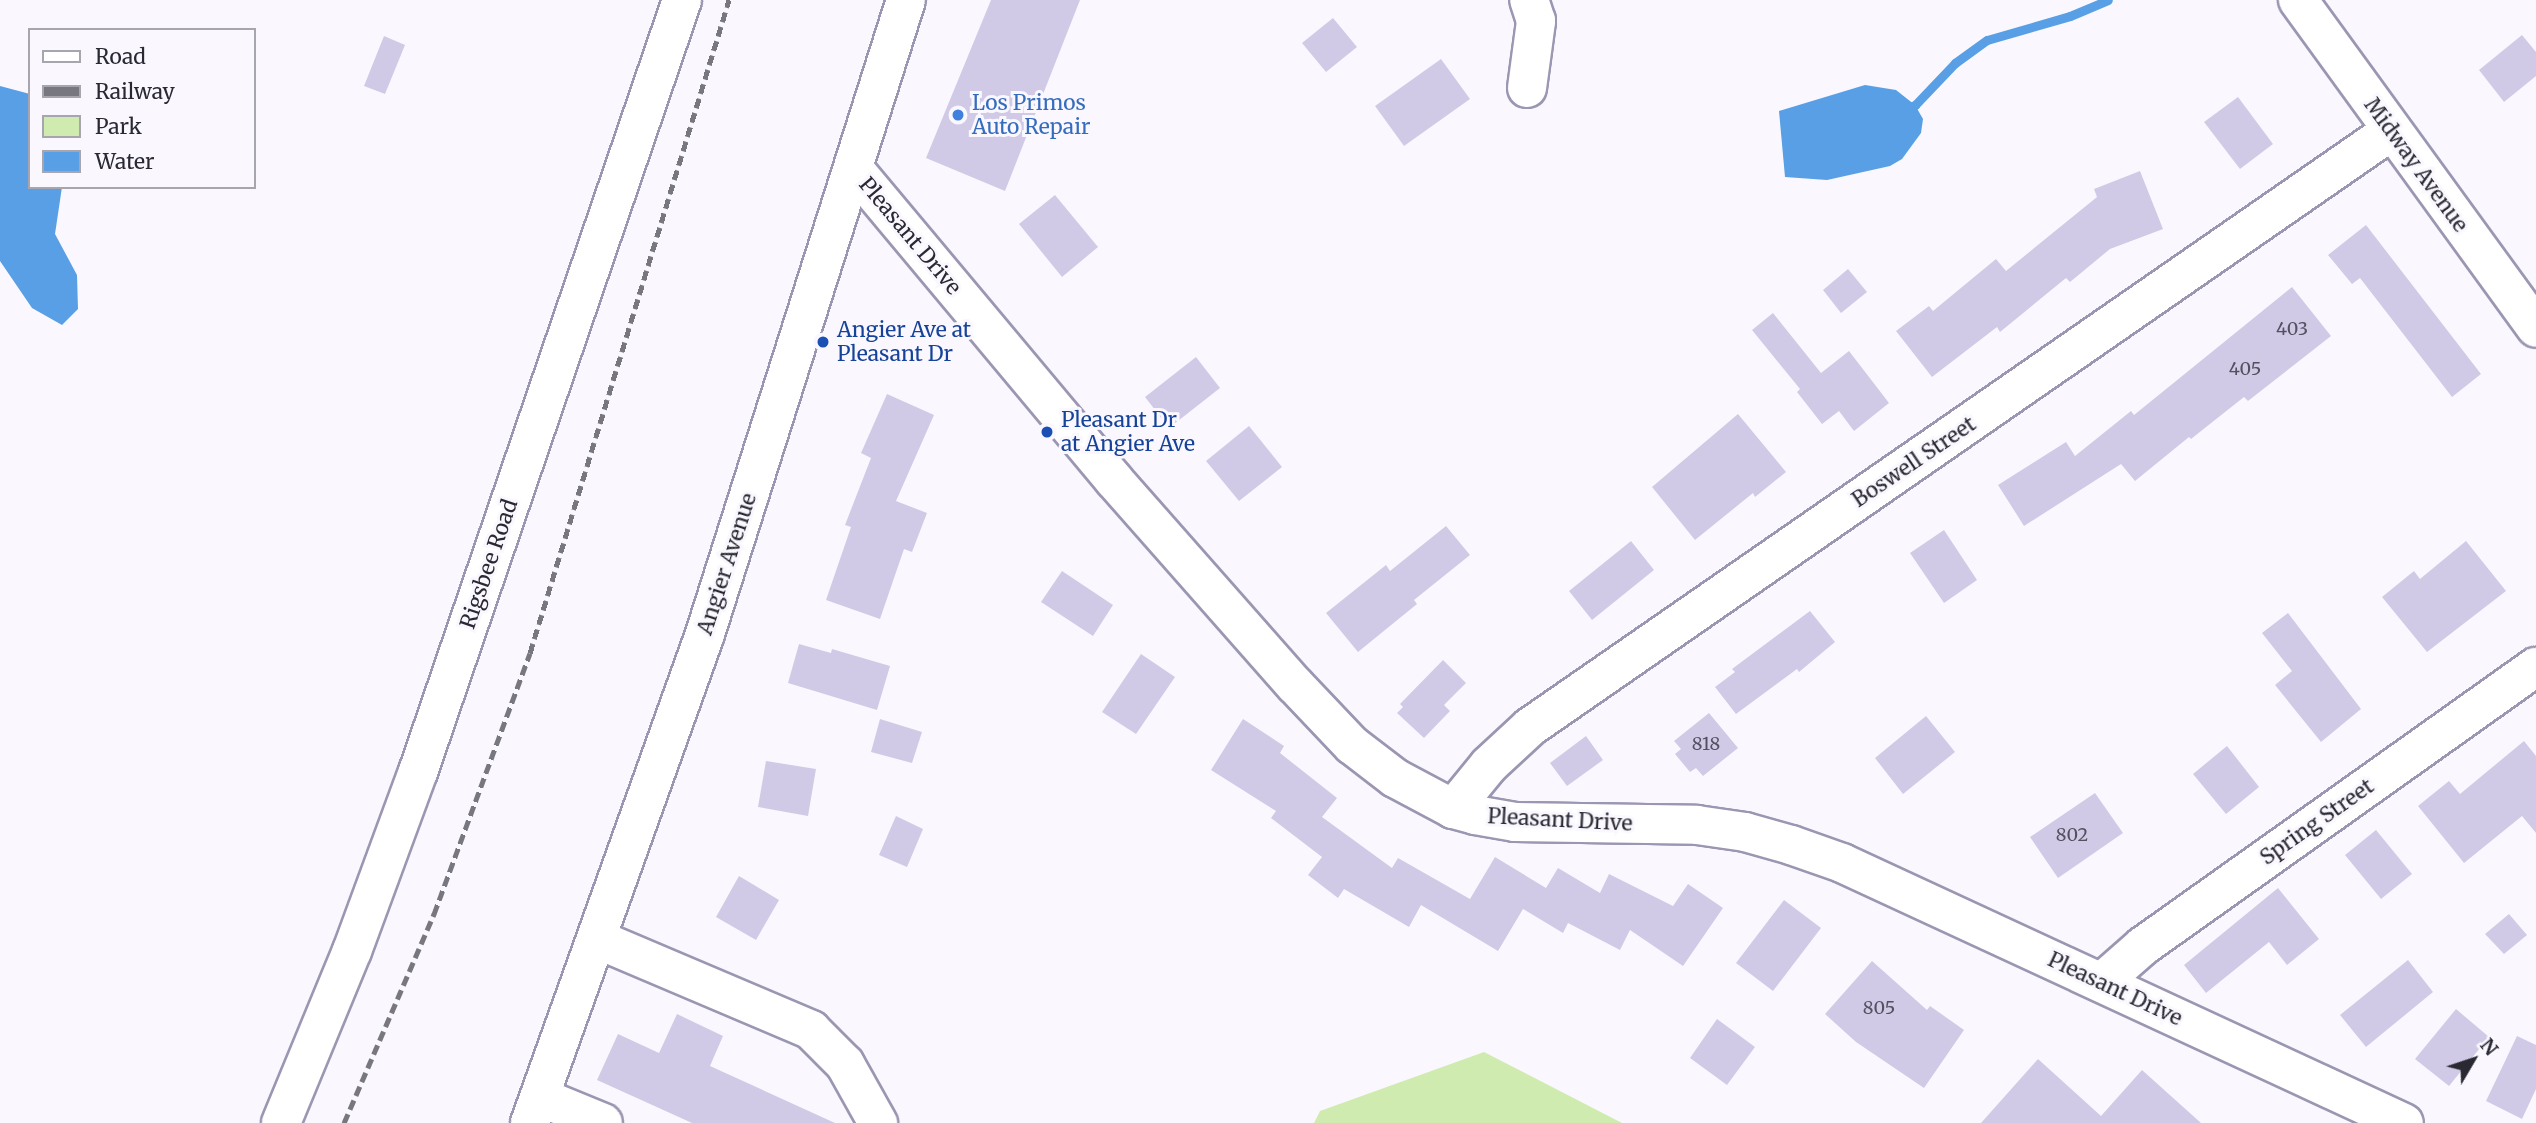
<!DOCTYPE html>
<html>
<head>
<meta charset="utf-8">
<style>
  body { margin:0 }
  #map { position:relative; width:2536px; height:1123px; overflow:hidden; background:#faf8fe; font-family:Merriweather,serif }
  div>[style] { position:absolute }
  .green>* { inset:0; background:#d0ebaf }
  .water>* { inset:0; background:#589fe5 }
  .stream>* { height:9px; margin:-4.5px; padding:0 4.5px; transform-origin:4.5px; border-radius:4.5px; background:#589fe5 }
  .building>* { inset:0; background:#d0cae7 }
  .roads { filter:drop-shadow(2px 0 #9b96b1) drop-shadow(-2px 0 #9b96b1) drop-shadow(0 2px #9b96b1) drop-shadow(0 -2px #9b96b1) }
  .minor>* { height:38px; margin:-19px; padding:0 19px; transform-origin:19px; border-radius:19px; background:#fff }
  .major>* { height:38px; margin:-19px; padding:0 19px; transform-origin:19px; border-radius:19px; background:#fff }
  .rail>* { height:5px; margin-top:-2.5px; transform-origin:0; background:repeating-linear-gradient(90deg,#78767f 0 10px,transparent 0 15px) }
  .dots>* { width:19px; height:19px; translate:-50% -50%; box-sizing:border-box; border:4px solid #faf8fe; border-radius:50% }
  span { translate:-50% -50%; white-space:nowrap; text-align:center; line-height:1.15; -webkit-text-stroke:6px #faf8fe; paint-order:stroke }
  .number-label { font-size:18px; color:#545060 }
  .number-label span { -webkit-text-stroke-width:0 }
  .shop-label { font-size:21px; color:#366cbe }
  .left { translate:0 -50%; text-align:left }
  .street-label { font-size:21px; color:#2a2833 }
  .transit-label { font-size:21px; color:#164399 }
  .legend { position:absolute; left:28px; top:28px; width:228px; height:161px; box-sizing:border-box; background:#faf8fe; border:2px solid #a7a5ad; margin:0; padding:9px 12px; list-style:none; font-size:21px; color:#2a2833 }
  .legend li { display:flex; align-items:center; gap:14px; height:35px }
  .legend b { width:35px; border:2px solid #a7a5ad }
  .north { position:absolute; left:2438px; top:1025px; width:70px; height:70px; -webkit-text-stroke:5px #faf8fe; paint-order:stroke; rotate:51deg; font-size:19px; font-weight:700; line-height:28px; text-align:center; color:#2a2833 }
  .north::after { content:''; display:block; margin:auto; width:24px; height:32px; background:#2a2833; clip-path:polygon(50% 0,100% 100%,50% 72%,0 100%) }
</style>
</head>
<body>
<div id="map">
  <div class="green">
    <div style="clip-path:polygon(1484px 1052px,1622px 1123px,1314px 1123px,1320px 1111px)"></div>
  </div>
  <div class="water">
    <div style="clip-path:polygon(1865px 85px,1896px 90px,1915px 105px,1923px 119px,1921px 133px,1902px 159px,1890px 166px,1827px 180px,1785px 177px,1779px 111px)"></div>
    <div style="clip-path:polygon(0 86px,30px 94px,30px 187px,62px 187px,55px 234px,77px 275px,78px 309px,62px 325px,32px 308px,0 261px)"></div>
  </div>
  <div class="stream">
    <div style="left:1905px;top:109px;width:11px;rotate:-22deg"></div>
    <div style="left:1915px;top:105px;width:58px;rotate:-46.4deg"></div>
    <div style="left:1955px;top:63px;width:39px;rotate:-36deg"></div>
    <div style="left:1987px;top:40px;width:86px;rotate:-16.1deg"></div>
    <div style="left:2070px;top:16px;width:41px;rotate:-22.8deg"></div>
  </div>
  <div class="building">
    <div style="clip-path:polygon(991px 0,1080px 0,1005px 191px,926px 158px)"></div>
    <div style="clip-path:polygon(1333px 18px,1357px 47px,1326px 72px,1302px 43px)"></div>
    <div style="clip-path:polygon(2522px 35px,2536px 52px,2536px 76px,2504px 102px,2479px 70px)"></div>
    <div style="clip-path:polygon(384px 36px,405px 45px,385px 94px,364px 86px)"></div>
    <div style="clip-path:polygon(1441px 59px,1470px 99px,1404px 146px,1375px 106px)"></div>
    <div style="clip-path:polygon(2238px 97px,2273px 144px,2240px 169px,2204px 122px)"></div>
    <div style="clip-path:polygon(2140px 171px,2163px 229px,2110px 249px,2070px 282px,2066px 278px,2000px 332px,1997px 327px,1932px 377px,1896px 331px,1929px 306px,1933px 311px,1996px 259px,2006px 271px,2097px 197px,2094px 189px)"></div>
    <div style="clip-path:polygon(1055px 195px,1098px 247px,1062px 277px,1019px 224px)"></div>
    <div style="clip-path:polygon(2366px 225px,2481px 374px,2452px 397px,2360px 278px,2352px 284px,2328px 255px)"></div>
    <div style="clip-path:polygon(1848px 269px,1867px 292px,1841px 313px,1823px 290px)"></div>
    <div style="clip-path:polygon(2292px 287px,2331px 336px,2248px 401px,2244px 397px,2191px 439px,2189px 437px,2135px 481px,2121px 464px,2024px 526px,1998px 485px,2066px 442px,2075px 456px,2131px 411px,2134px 415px)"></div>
    <div style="clip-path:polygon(1773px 313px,1821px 373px,1849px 351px,1889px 403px,1854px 431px,1839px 411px,1822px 424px,1797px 392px,1800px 389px,1752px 330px)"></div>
    <div style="clip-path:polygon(1196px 357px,1220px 388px,1169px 428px,1145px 397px)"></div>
    <div style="clip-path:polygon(887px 394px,934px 415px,896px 501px,927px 513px,912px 552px,904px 549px,880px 619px,826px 600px,851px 527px,845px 525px,871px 458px,861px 453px)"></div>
    <div style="clip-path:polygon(1738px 414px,1786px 472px,1755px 497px,1753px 493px,1695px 540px,1652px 487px)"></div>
    <div style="clip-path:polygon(1249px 426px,1282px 467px,1239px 501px,1206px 461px)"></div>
    <div style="clip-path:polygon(1446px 526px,1470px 555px,1414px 600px,1417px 604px,1358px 652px,1326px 613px,1386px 565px,1390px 571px)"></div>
    <div style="clip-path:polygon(1944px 530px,1977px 580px,1944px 603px,1910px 553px)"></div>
    <div style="clip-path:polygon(1631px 541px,1654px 570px,1592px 620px,1569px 591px)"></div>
    <div style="clip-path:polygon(2466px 541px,2506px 591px,2427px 652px,2382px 597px,2414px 571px,2420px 579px)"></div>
    <div style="clip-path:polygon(1062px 571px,1113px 605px,1093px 636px,1041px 602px)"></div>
    <div style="clip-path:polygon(1810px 611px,1835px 642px,1799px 672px,1797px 669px,1736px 714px,1715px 687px,1735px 672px,1732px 669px)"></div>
    <div style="clip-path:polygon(2288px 613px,2361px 709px,2321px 742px,2275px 685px,2292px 671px,2262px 633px)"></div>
    <div style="clip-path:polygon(799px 644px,831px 653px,832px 649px,890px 666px,877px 710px,788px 683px)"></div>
    <div style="clip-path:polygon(1141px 654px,1175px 677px,1136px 734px,1102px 712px)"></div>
    <div style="clip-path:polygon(1443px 660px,1466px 683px,1444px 705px,1450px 711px,1424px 738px,1397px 713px,1403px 707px,1400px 704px)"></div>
    <div style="clip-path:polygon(1709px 713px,1738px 748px,1703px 776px,1696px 768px,1690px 772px,1675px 754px,1681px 749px,1674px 741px)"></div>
    <div style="clip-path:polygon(1926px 716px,1955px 752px,1903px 794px,1875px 758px)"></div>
    <div style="clip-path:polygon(880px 719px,922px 732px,912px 763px,871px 752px)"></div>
    <div style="clip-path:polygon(1243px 719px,1284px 746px,1280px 753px,1337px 798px,1322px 817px,1392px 868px,1398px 858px,1470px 899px,1495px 857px,1546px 888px,1558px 868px,1600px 893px,1609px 874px,1673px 906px,1688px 884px,1723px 908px,1683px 966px,1630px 930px,1620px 950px,1568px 923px,1563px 933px,1523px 909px,1498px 951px,1421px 905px,1409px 927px,1344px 889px,1338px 898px,1308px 875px,1322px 857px,1271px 818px,1276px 811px,1211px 770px)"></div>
    <div style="clip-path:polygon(1586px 736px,1603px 760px,1567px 786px,1550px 763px)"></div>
    <div style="clip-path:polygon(2524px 741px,2536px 756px,2536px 833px,2522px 816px,2464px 863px,2418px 806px,2449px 781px,2460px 794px)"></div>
    <div style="clip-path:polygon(2227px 746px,2259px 787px,2226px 814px,2193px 774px)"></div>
    <div style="clip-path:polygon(766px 761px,816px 769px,808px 816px,758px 807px)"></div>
    <div style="clip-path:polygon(2095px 793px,2123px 833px,2058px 878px,2030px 837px)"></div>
    <div style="clip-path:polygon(896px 816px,923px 829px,907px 867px,879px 855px)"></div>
    <div style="clip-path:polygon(2376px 830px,2412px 874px,2381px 899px,2345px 855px)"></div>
    <div style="clip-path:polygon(739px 876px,779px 900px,756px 940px,716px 917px)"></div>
    <div style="clip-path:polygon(2278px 888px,2319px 939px,2287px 965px,2269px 942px,2206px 993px,2184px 965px)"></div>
    <div style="clip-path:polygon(1784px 900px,1821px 928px,1773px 991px,1736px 963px)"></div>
    <div style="clip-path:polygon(2509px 914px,2527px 935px,2504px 954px,2485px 934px)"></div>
    <div style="clip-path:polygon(2408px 960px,2433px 992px,2366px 1047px,2340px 1015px)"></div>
    <div style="clip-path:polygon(1872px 961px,1927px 1010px,1930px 1006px,1964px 1030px,1924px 1088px,1856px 1042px,1825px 1014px)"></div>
    <div style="clip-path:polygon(2456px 1009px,2489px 1037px,2449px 1086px,2415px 1059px)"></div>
    <div style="clip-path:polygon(677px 1014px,723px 1036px,710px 1066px,835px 1123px,692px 1123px,597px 1080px,618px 1034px,659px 1053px)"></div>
    <div style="clip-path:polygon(1717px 1019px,1755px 1047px,1727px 1085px,1690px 1058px)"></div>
    <div style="clip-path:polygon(2517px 1036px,2536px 1045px,2536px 1089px,2522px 1119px,2486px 1101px)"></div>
    <div style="clip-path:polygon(2038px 1059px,2101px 1116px,2142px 1070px,2201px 1123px,1981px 1123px)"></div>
  </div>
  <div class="roads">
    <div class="minor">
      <div style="left:2298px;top:0;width:405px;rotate:54deg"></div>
      <div style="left:1527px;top:88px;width:68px;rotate:-82.3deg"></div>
      <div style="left:1536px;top:21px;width:22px;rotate:-108deg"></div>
      <div style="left:854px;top:169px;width:405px;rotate:50.1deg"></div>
      <div style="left:1114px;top:480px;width:273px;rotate:48.6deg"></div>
      <div style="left:1295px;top:685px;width:83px;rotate:46.5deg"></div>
      <div style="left:1352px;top:745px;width:54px;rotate:37.5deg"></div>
      <div style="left:1395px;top:778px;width:66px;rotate:28.1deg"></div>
      <div style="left:1453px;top:809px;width:23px;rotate:15deg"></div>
      <div style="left:1475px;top:815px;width:41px;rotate:9.9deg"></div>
      <div style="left:1515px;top:822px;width:182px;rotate:0.9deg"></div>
      <div style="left:1697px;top:825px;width:49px;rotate:8.3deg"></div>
      <div style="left:1745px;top:832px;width:48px;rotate:15.8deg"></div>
      <div style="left:1791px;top:845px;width:54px;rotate:19.4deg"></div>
      <div style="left:1842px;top:863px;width:619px;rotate:24.83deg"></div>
      <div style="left:1453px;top:809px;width:57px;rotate:-50.7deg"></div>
      <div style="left:1489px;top:765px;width:56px;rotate:-42.8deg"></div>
      <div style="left:1530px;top:727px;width:1047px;rotate:-34.69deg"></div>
      <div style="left:597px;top:939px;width:233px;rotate:23deg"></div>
      <div style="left:811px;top:1030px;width:48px;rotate:45deg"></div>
      <div style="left:845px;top:1064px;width:68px;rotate:60.8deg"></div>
      <div style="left:2102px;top:982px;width:55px;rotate:-41.3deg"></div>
      <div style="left:2143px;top:946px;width:482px;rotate:-35.4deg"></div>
      <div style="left:540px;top:1097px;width:68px;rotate:22.4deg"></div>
      <div style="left:281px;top:1123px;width:186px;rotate:-67.6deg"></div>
      <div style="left:352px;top:951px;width:191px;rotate:-69.8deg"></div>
      <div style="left:418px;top:772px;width:816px;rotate:-71.12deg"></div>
    </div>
    <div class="major">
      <div style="left:530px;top:1123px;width:519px;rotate:-70.31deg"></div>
      <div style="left:705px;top:634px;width:665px;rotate:-72.41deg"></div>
    </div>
  </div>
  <div class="rail">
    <div style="left:344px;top:1123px;width:228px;rotate:-66.7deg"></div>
    <div style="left:434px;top:914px;width:278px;rotate:-69.8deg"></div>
    <div style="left:530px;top:653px;width:683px;rotate:-73.05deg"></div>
  </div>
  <div class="dots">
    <div style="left:958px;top:115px;background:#3f7fe0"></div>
    <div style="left:823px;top:342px;background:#1a4fb4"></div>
    <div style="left:1047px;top:432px;background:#1a4fb4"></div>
  </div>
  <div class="number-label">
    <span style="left:2292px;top:329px">403</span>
    <span style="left:2245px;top:369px">405</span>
    <span style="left:1706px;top:744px">818</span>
    <span style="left:2072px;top:835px">802</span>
    <span style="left:1879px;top:1008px">805</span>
  </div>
  <div class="shop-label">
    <span class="left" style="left:972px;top:115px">Los Primos<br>Auto Repair</span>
  </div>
  <div class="street-label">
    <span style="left:2416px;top:165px;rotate:54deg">Midway Avenue</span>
    <span style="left:910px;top:236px;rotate:50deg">Pleasant Drive</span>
    <span style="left:1914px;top:462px;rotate:-34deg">Boswell Street</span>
    <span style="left:489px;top:564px;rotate:-71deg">Rigsbee Road</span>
    <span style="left:727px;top:564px;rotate:-72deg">Angier Avenue</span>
    <span style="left:1560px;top:820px;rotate:3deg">Pleasant Drive</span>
    <span style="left:2317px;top:822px;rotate:-35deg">Spring Street</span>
    <span style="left:2115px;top:989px;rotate:25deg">Pleasant Drive</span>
  </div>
  <div class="transit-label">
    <span class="left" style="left:837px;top:342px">Angier Ave at<br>Pleasant Dr</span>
    <span class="left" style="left:1061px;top:432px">Pleasant Dr<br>at Angier Ave</span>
  </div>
  <ul class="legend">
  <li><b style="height:9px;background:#fff"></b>Road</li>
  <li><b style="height:9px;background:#78767f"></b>Railway</li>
  <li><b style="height:19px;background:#d0ebaf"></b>Park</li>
  <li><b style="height:19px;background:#589fe5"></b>Water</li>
  </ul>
  <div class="north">N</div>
</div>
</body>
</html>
